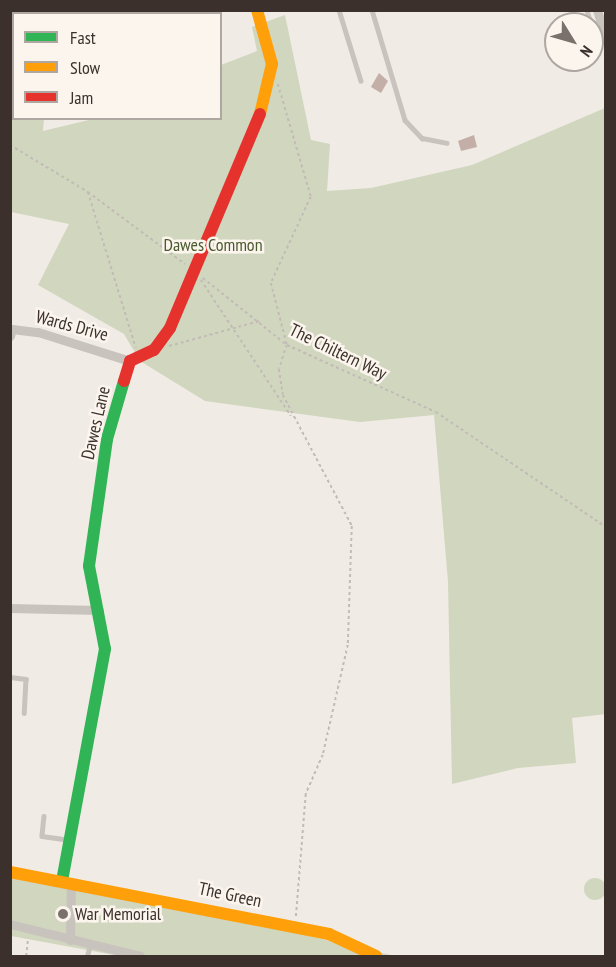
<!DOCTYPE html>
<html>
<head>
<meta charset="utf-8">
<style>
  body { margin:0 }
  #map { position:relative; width:616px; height:967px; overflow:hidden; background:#f0ebe5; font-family:"PT Sans Narrow",sans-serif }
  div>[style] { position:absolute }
  .green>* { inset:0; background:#d1d6bf }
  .round { border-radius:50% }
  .building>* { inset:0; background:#c3afa7 }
  .path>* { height:1.5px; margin-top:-0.75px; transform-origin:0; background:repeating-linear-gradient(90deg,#c2bbb6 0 3px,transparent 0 6px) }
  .lane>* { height:4.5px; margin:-2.25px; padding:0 2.25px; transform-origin:2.25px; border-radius:2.25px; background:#c9c3be }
  .street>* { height:9px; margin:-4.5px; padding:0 4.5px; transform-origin:4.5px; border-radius:4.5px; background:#c9c3be }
  .fast>* { height:12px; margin:-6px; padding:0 6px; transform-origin:6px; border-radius:6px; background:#30b455 }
  .slow>* { height:12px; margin:-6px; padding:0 6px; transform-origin:6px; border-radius:6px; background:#ff9f0a }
  .jam>* { height:12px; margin:-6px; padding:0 6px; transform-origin:6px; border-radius:6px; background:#e5322d }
  .dots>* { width:16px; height:16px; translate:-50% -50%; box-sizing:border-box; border:3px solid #fbf5ee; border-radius:50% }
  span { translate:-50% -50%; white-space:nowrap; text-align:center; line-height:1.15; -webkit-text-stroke:5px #fbf5ee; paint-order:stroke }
  .park-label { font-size:18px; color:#4a5a2e }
  .street-label { font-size:18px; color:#3b302b }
  .poi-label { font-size:18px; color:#3b302b }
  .left { translate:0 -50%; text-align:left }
  .frame { position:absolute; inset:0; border:12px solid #3b302b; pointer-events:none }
  .legend { position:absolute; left:12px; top:12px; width:210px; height:108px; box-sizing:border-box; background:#fbf5ee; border:2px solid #aea6a0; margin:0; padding:8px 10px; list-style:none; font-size:18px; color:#3b302b }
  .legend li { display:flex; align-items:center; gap:12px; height:30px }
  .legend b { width:30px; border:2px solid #aea6a0 }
  .north { position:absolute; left:544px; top:12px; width:60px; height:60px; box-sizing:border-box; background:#fbf5ee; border:2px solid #aea6a0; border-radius:50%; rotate:127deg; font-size:16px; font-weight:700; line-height:24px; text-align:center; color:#3b302b }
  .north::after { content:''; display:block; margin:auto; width:21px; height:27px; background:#7a716c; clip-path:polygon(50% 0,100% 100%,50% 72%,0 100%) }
</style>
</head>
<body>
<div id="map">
  <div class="green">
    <div style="clip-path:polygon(10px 11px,53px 11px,14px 14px,14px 118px,44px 119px,43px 131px,93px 119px,220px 118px,221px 65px,257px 51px,252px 27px,285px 15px,311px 140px,330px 144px,327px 191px,371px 188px,472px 165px,605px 108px,606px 714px,572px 718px,576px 763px,518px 768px,452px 784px,448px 582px,434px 415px,360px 422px,205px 401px,140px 361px,124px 334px,38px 285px,69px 224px,11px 212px)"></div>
    <div style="clip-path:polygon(10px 875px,152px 899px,395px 956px,120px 956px,11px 936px)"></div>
    <div class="round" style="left:584px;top:878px;width:22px;height:22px"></div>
  </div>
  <div class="building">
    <div style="clip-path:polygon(379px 73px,388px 81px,381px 93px,371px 87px)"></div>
    <div style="clip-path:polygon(474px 135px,477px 147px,461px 151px,458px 141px)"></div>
  </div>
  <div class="path">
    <div style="left:278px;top:84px;width:118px;rotate:73.7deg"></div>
    <div style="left:311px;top:197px;width:95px;rotate:114.9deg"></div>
    <div style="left:271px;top:283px;width:64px;rotate:75.5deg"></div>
    <div style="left:287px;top:345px;width:25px;rotate:108deg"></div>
    <div style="left:279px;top:369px;width:26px;rotate:81deg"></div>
    <div style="left:283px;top:395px;width:148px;rotate:62.2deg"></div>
    <div style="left:352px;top:526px;width:119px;rotate:91.9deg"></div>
    <div style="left:348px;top:645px;width:113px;rotate:102.8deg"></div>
    <div style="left:323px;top:755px;width:43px;rotate:113.6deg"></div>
    <div style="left:306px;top:794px;width:123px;rotate:94.6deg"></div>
    <div style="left:10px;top:145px;width:91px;rotate:31.1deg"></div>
    <div style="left:88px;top:192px;width:121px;rotate:36.6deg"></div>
    <div style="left:88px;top:192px;width:163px;rotate:72.9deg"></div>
    <div style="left:203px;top:278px;width:107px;rotate:38.6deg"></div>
    <div style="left:287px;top:345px;width:163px;rotate:24.2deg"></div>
    <div style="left:436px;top:412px;width:205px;rotate:34.1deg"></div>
    <div style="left:201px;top:280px;width:163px;rotate:56.5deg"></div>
    <div style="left:169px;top:346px;width:94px;rotate:-15.4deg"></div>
    <div style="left:26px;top:956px;width:18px;rotate:-84deg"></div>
  </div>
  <div class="lane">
    <div style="left:339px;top:10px;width:74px;rotate:72.8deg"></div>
    <div style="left:372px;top:10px;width:115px;rotate:73.3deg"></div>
    <div style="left:405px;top:120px;width:25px;rotate:47deg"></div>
    <div style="left:422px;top:138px;width:25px;rotate:11deg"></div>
    <div style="left:587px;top:10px;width:15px;rotate:74deg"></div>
    <div style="left:592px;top:26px;width:22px;rotate:90deg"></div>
    <div style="left:10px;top:677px;width:16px;rotate:7deg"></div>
    <div style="left:26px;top:679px;width:34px;rotate:93deg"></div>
    <div style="left:44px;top:816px;width:20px;rotate:96deg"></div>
    <div style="left:42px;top:836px;width:28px;rotate:8deg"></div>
    <div style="left:87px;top:956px;width:11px;rotate:-75deg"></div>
  </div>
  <div class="street">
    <div style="left:597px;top:10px;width:31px;rotate:73deg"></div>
    <div style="left:10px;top:336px;width:7px;rotate:-74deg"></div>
    <div style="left:12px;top:329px;width:26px;rotate:7deg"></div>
    <div style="left:38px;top:332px;width:96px;rotate:17.5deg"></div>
    <div style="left:10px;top:608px;width:89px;rotate:1.3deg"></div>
    <div style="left:10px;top:924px;width:134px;rotate:13.8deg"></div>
    <div style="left:70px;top:940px;width:57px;rotate:-89deg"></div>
  </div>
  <div class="fast">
    <div style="left:62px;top:881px;width:236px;rotate:-79.5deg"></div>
    <div style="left:105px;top:649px;width:85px;rotate:-100.9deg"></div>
    <div style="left:89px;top:566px;width:128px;rotate:-81.9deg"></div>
    <div style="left:107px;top:439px;width:60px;rotate:-73.7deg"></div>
  </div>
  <div class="slow">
    <div style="left:257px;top:10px;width:56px;rotate:74.5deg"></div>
    <div style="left:272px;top:64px;width:51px;rotate:103.5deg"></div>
    <div style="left:10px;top:872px;width:325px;rotate:11deg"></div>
    <div style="left:329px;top:934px;width:52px;rotate:25.1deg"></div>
  </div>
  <div class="jam">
    <div style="left:124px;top:381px;width:21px;rotate:-73deg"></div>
    <div style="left:130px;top:361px;width:26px;rotate:-25deg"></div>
    <div style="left:154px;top:350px;width:27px;rotate:-54deg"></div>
    <div style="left:170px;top:328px;width:232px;rotate:-67.2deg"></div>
  </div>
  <div class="dots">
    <div style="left:63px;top:914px;background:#7a716c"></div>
  </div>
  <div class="park-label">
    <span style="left:213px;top:245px">Dawes Common</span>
  </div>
  <div class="street-label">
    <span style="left:72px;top:326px;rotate:15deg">Wards Drive</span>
    <span style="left:338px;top:352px;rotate:26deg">The Chiltern Way</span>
    <span style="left:96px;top:423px;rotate:-77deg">Dawes Lane</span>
    <span style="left:230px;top:895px;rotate:12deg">The Green</span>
  </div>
  <div class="poi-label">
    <span class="left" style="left:75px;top:914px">War Memorial</span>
  </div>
  <div class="frame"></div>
  <ul class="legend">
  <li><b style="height:8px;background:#30b455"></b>Fast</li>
  <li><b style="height:8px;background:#ff9f0a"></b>Slow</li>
  <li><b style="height:8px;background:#e5322d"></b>Jam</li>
  </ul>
  <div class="north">N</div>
</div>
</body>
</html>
